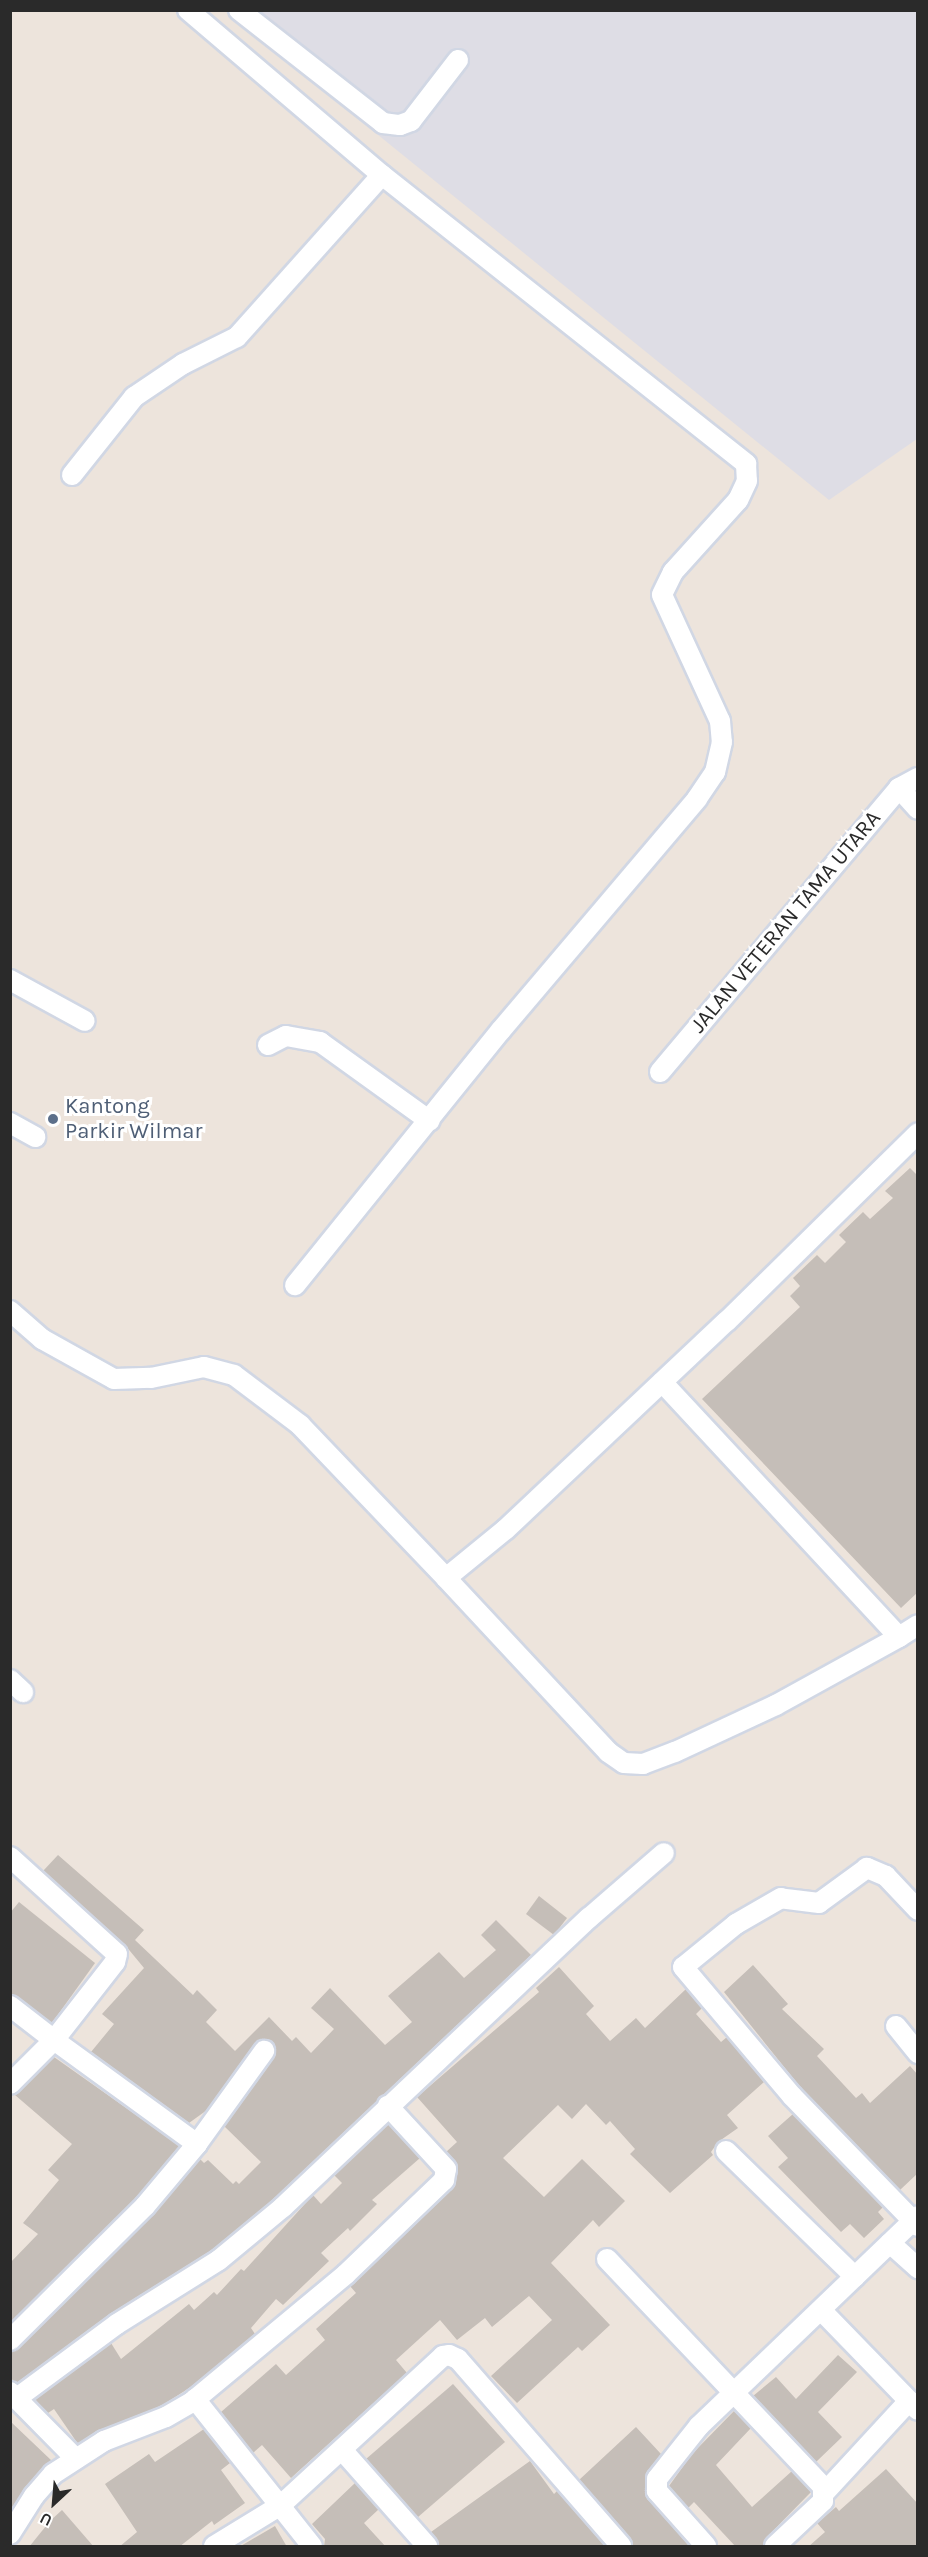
<!DOCTYPE html>
<html>
<head>
<meta charset="utf-8">
<style>
  body { margin:0 }
  #map { position:relative; width:928px; height:2557px; overflow:hidden; background:#ede4dc; font-family:Karla,sans-serif }
  div>[style] { position:absolute }
  .industrial>* { inset:0; background:#dedde5 }
  .building>* { inset:0; background:#c5beb8 }
  .roads { filter:drop-shadow(2px 0 #d1d7e4) drop-shadow(-2px 0 #d1d7e4) drop-shadow(0 2px #d1d7e4) drop-shadow(0 -2px #d1d7e4) }
  .minor>* { height:20px; margin:-10px; padding:0 10px; transform-origin:10px; border-radius:10px; background:#fff }
  .dots>* { width:16px; height:16px; translate:-50% -50%; box-sizing:border-box; border:3px solid #fff; border-radius:50% }
  span { translate:-50% -50%; white-space:nowrap; text-align:center; line-height:1.15; -webkit-text-stroke:6px #fff; paint-order:stroke }
  .street-label { font-size:22px; color:#2a2a2a }
  .service-label { font-size:22px; color:#4e5e75 }
  .left { translate:0 -50%; text-align:left }
  .frame { position:absolute; inset:0; border:12px solid #2a2a2a; pointer-events:none }
  .north { position:absolute; left:24px; top:2473px; width:60px; height:60px; -webkit-text-stroke:4px #fff; paint-order:stroke; rotate:206deg; font-size:16px; font-weight:700; line-height:24px; text-align:center; color:#2a2a2a }
  .north::after { content:''; display:block; margin:auto; width:21px; height:27px; background:#2a2a2a; clip-path:polygon(50% 0,100% 100%,50% 72%,0 100%) }
</style>
</head>
<body>
<div id="map">
  <div class="industrial">
    <div style="clip-path:polygon(225px 11px,917px 11px,917px 439px,829px 500px)"></div>
  </div>
  <div class="building">
    <div style="clip-path:polygon(910px 1168px,918px 1176px,918px 1592px,901px 1608px,702px 1399px,800px 1307px,790px 1296px,800px 1286px,793px 1278px,817px 1255px,825px 1263px,846px 1242px,839px 1235px,863px 1212px,870px 1219px,893px 1198px,885px 1191px)"></div>
    <div style="clip-path:polygon(58px 1855px,144px 1930px,135px 1940px,193px 1995px,197px 1990px,217px 2010px,206px 2022px,235px 2051px,269px 2017px,292px 2041px,296px 2037px,311px 2053px,334px 2029px,311px 2008px,330px 1988px,385px 2045px,412px 2022px,388px 1996px,439px 1952px,464px 1978px,496px 1950px,481px 1935px,496px 1920px,531px 1955px,265px 2207px,212px 2250px,110px 2314px,17px 2383px,10px 2378px,10px 2352px,18px 2349px,154px 2214px,200px 2159px,204px 2163px,208px 2160px,233px 2184px,236px 2181px,239px 2184px,261px 2162px,224px 2126px,276px 2052px,270px 2041px,259px 2040px,207px 2110px,189px 2123px,91px 2052px,114px 2024px,102px 2014px,144px 1968px,125px 1945px,43px 1871px)"></div>
    <div style="clip-path:polygon(539px 1896px,567px 1918px,554px 1935px,526px 1914px)"></div>
    <div style="clip-path:polygon(19px 1902px,95px 1963px,52px 2023px,10px 1994px,10px 1913px)"></div>
    <div style="clip-path:polygon(753px 1965px,788px 2004px,782px 2009px,824px 2049px,817px 2056px,856px 2098px,862px 2093px,870px 2103px,910px 2066px,918px 2075px,918px 2173px,900px 2190px,801px 2088px,724px 1992px)"></div>
    <div style="clip-path:polygon(559px 1967px,594px 2006px,586px 2014px,610px 2041px,636px 2018px,645px 2028px,686px 1989px,702px 2008px,696px 2014px,721px 2042px,727px 2037px,764px 2082px,727px 2115px,738px 2128px,718px 2142px,711px 2152px,713px 2155px,670px 2193px,630px 2154px,635px 2149px,610px 2121px,606px 2125px,586px 2104px,572px 2119px,558px 2105px,503px 2158px,544px 2197px,582px 2159px,625px 2201px,599px 2227px,593px 2220px,551px 2263px,610px 2325px,582px 2351px,578px 2347px,517px 2403px,491px 2376px,552px 2320px,529px 2296px,492px 2327px,485px 2318px,457px 2340px,440px 2320px,396px 2360px,407px 2373px,291px 2478px,262px 2445px,253px 2453px,221px 2412px,276px 2364px,286px 2375px,325px 2340px,316px 2329px,356px 2293px,350px 2286px,452px 2189px,458px 2166px,446px 2152px,457px 2142px,417px 2097px,539px 1992px,536px 1988px)"></div>
    <div style="clip-path:polygon(54px 2057px,180px 2146px,136px 2198px,10px 2323px,10px 2263px,38px 2234px,23px 2223px,59px 2180px,48px 2170px,72px 2144px,15px 2095px)"></div>
    <div style="clip-path:polygon(793px 2114px,883px 2207px,878px 2212px,884px 2219px,864px 2238px,850px 2224px,841px 2232px,778px 2167px,788px 2158px,768px 2136px)"></div>
    <div style="clip-path:polygon(388px 2124px,420px 2158px,372px 2200px,377px 2204px,350px 2231px,348px 2228px,321px 2253px,329px 2261px,283px 2305px,276px 2299px,251px 2328px,255px 2334px,194px 2385px,161px 2406px,100px 2430px,78px 2444px,54px 2409px,48px 2413px,38px 2403px,35px 2399px,111px 2343px,121px 2359px,189px 2304px,194px 2310px,214px 2292px,217px 2295px,241px 2269px,244px 2271px,313px 2195px,321px 2204px,342px 2183px,334px 2175px)"></div>
    <div style="clip-path:polygon(838px 2355px,857px 2372px,818px 2412px,842px 2437px,816px 2462px,753px 2396px,776px 2377px,796px 2399px)"></div>
    <div style="clip-path:polygon(453px 2384px,505px 2442px,418px 2517px,366px 2459px)"></div>
    <div style="clip-path:polygon(734px 2411px,751px 2428px,716px 2465px,752px 2507px,792px 2471px,811px 2492px,767px 2537px,763px 2547px,736px 2547px,694px 2502px,688px 2508px,669px 2486px,692px 2454px)"></div>
    <div style="clip-path:polygon(10px 2421px,52px 2461px,25px 2488px,10px 2511px)"></div>
    <div style="clip-path:polygon(636px 2427px,661px 2454px,645px 2478px,648px 2498px,690px 2547px,633px 2547px,630px 2538px,579px 2480px)"></div>
    <div style="clip-path:polygon(204px 2429px,230px 2463px,221px 2470px,245px 2503px,214px 2525px,212px 2521px,179px 2547px,119px 2547px,137px 2532px,105px 2484px,149px 2454px,155px 2462px)"></div>
    <div style="clip-path:polygon(530px 2461px,554px 2494px,557px 2491px,606px 2547px,439px 2547px,431px 2532px)"></div>
    <div style="clip-path:polygon(886px 2469px,918px 2504px,918px 2547px,808px 2547px,825px 2532px,817px 2523px,836px 2507px,839px 2511px)"></div>
    <div style="clip-path:polygon(355px 2483px,379px 2509px,364px 2523px,386px 2547px,324px 2547px,325px 2539px,312px 2524px)"></div>
    <div style="clip-path:polygon(62px 2510px,94px 2547px,29px 2547px,50px 2521px)"></div>
    <div style="clip-path:polygon(275px 2526px,287px 2547px,239px 2547px)"></div>
  </div>
  <div class="roads">
    <div class="minor">
      <div style="left:188px;top:10px;width:255px;rotate:40.4deg"></div>
      <div style="left:382px;top:175px;width:465px;rotate:38.4deg"></div>
      <div style="left:746px;top:464px;width:17px;rotate:87deg"></div>
      <div style="left:747px;top:481px;width:21px;rotate:115deg"></div>
      <div style="left:738px;top:500px;width:97px;rotate:132.1deg"></div>
      <div style="left:673px;top:572px;width:25px;rotate:116deg"></div>
      <div style="left:662px;top:595px;width:139px;rotate:65.3deg"></div>
      <div style="left:720px;top:721px;width:21px;rotate:85deg"></div>
      <div style="left:722px;top:742px;width:31px;rotate:103deg"></div>
      <div style="left:715px;top:772px;width:32px;rotate:124deg"></div>
      <div style="left:697px;top:799px;width:303px;rotate:130.3deg"></div>
      <div style="left:501px;top:1030px;width:328px;rotate:128.9deg"></div>
      <div style="left:239px;top:10px;width:183px;rotate:38.1deg"></div>
      <div style="left:383px;top:123px;width:17px;rotate:7deg"></div>
      <div style="left:400px;top:125px;width:12px;rotate:-20deg"></div>
      <div style="left:411px;top:121px;width:77px;rotate:-52.4deg"></div>
      <div style="left:72px;top:475px;width:100px;rotate:-51.5deg"></div>
      <div style="left:134px;top:397px;width:59px;rotate:-34deg"></div>
      <div style="left:183px;top:364px;width:60px;rotate:-26.6deg"></div>
      <div style="left:237px;top:337px;width:217px;rotate:-48.2deg"></div>
      <div style="left:899px;top:788px;width:28px;rotate:48deg"></div>
      <div style="left:10px;top:980px;width:85px;rotate:28.7deg"></div>
      <div style="left:268px;top:1045px;width:20px;rotate:-27deg"></div>
      <div style="left:286px;top:1036px;width:35px;rotate:10deg"></div>
      <div style="left:320px;top:1042px;width:135px;rotate:35.7deg"></div>
      <div style="left:660px;top:1072px;width:371px;rotate:-49.9deg"></div>
      <div style="left:899px;top:788px;width:21px;rotate:-28deg"></div>
      <div style="left:10px;top:1123px;width:29px;rotate:29deg"></div>
      <div style="left:10px;top:1311px;width:43px;rotate:41.2deg"></div>
      <div style="left:42px;top:1339px;width:82px;rotate:29.1deg"></div>
      <div style="left:114px;top:1379px;width:37px;rotate:-2deg"></div>
      <div style="left:151px;top:1378px;width:54px;rotate:-11.7deg"></div>
      <div style="left:204px;top:1367px;width:31px;rotate:15deg"></div>
      <div style="left:234px;top:1375px;width:83px;rotate:37.1deg"></div>
      <div style="left:300px;top:1425px;width:211px;rotate:46.3deg"></div>
      <div style="left:446px;top:1578px;width:77px;rotate:-39.2deg"></div>
      <div style="left:506px;top:1529px;width:303px;rotate:-43.3deg"></div>
      <div style="left:727px;top:1321px;width:268px;rotate:-44.5deg"></div>
      <div style="left:662px;top:1382px;width:348px;rotate:47.1deg"></div>
      <div style="left:899px;top:1637px;width:22px;rotate:-32deg"></div>
      <div style="left:446px;top:1578px;width:238px;rotate:47deg"></div>
      <div style="left:608px;top:1752px;width:19px;rotate:35deg"></div>
      <div style="left:624px;top:1763px;width:19px;rotate:3deg"></div>
      <div style="left:643px;top:1764px;width:34px;rotate:-21deg"></div>
      <div style="left:675px;top:1752px;width:111px;rotate:-25deg"></div>
      <div style="left:776px;top:1705px;width:141px;rotate:-28.9deg"></div>
      <div style="left:10px;top:1680px;width:18px;rotate:43deg"></div>
      <div style="left:10px;top:1857px;width:144px;rotate:42.2deg"></div>
      <div style="left:117px;top:1954px;width:8px;rotate:104deg"></div>
      <div style="left:115px;top:1962px;width:99px;rotate:128deg"></div>
      <div style="left:54px;top:2040px;width:177px;rotate:36deg"></div>
      <div style="left:918px;top:1910px;width:47px;rotate:-133.3deg"></div>
      <div style="left:886px;top:1876px;width:21px;rotate:-157deg"></div>
      <div style="left:867px;top:1868px;width:59px;rotate:143.9deg"></div>
      <div style="left:819px;top:1903px;width:38px;rotate:-173deg"></div>
      <div style="left:781px;top:1898px;width:52px;rotate:150deg"></div>
      <div style="left:736px;top:1924px;width:68px;rotate:140.9deg"></div>
      <div style="left:683px;top:1967px;width:169px;rotate:49.8deg"></div>
      <div style="left:792px;top:2096px;width:181px;rotate:45.9deg"></div>
      <div style="left:10px;top:2006px;width:56px;rotate:37.7deg"></div>
      <div style="left:54px;top:2040px;width:62px;rotate:135deg"></div>
      <div style="left:896px;top:2026px;width:35px;rotate:51deg"></div>
      <div style="left:726px;top:2151px;width:180px;rotate:44.3deg"></div>
      <div style="left:890px;top:2243px;width:38px;rotate:42deg"></div>
      <div style="left:607px;top:2259px;width:314px;rotate:46.5deg"></div>
      <div style="left:823px;top:2487px;width:14px;rotate:90deg"></div>
      <div style="left:823px;top:2501px;width:66px;rotate:136.8deg"></div>
      <div style="left:821px;top:2310px;width:139px;rotate:45.9deg"></div>
      <div style="left:10px;top:2340px;width:190px;rotate:-44.8deg"></div>
      <div style="left:145px;top:2206px;width:81px;rotate:-50deg"></div>
      <div style="left:197px;top:2144px;width:115px;rotate:-54.2deg"></div>
      <div style="left:10px;top:2392px;width:94px;rotate:45.4deg"></div>
      <div style="left:17px;top:2398px;width:124px;rotate:-36.5deg"></div>
      <div style="left:117px;top:2324px;width:120px;rotate:-32.1deg"></div>
      <div style="left:219px;top:2260px;width:83px;rotate:-39.6deg"></div>
      <div style="left:283px;top:2207px;width:421px;rotate:-43.4deg"></div>
      <div style="left:589px;top:1918px;width:99px;rotate:-40.9deg"></div>
      <div style="left:195px;top:2399px;width:188px;rotate:51.5deg"></div>
      <div style="left:343px;top:2451px;width:127px;rotate:48.5deg"></div>
      <div style="left:825px;top:2492px;width:124px;rotate:-47.3deg"></div>
      <div style="left:10px;top:2534px;width:45px;rotate:-57.7deg"></div>
      <div style="left:34px;top:2496px;width:29px;rotate:-49deg"></div>
      <div style="left:53px;top:2474px;width:61px;rotate:-32.9deg"></div>
      <div style="left:104px;top:2441px;width:66px;rotate:-21.2deg"></div>
      <div style="left:166px;top:2417px;width:30px;rotate:-30deg"></div>
      <div style="left:192px;top:2402px;width:200px;rotate:-39.7deg"></div>
      <div style="left:346px;top:2274px;width:136px;rotate:-43.8deg"></div>
      <div style="left:444px;top:2180px;width:11px;rotate:-80deg"></div>
      <div style="left:446px;top:2169px;width:86px;rotate:-132.6deg"></div>
      <div style="left:214px;top:2546px;width:79px;rotate:-31.5deg"></div>
      <div style="left:281px;top:2505px;width:220px;rotate:-42.6deg"></div>
      <div style="left:443px;top:2356px;width:6px;rotate:-9deg"></div>
      <div style="left:449px;top:2355px;width:10px;rotate:24deg"></div>
      <div style="left:458px;top:2359px;width:248px;rotate:48.9deg"></div>
      <div style="left:706px;top:2546px;width:74px;rotate:-131.7deg"></div>
      <div style="left:657px;top:2491px;width:12px;rotate:-90deg"></div>
      <div style="left:657px;top:2479px;width:68px;rotate:-51.6deg"></div>
      <div style="left:699px;top:2426px;width:303px;rotate:-43.8deg"></div>
    </div>
  </div>
  <div class="dots">
    <div style="left:53px;top:1119px;background:#5c6f8a"></div>
  </div>
  <div class="street-label">
    <span style="left:786px;top:922px;rotate:-50deg">JALAN VETERAN TAMA UTARA</span>
  </div>
  <div class="service-label">
    <span class="left" style="left:65px;top:1119px">Kantong<br>Parkir Wilmar</span>
  </div>
  <div class="frame"></div>
  <div class="north">U</div>
</div>
</body>
</html>
